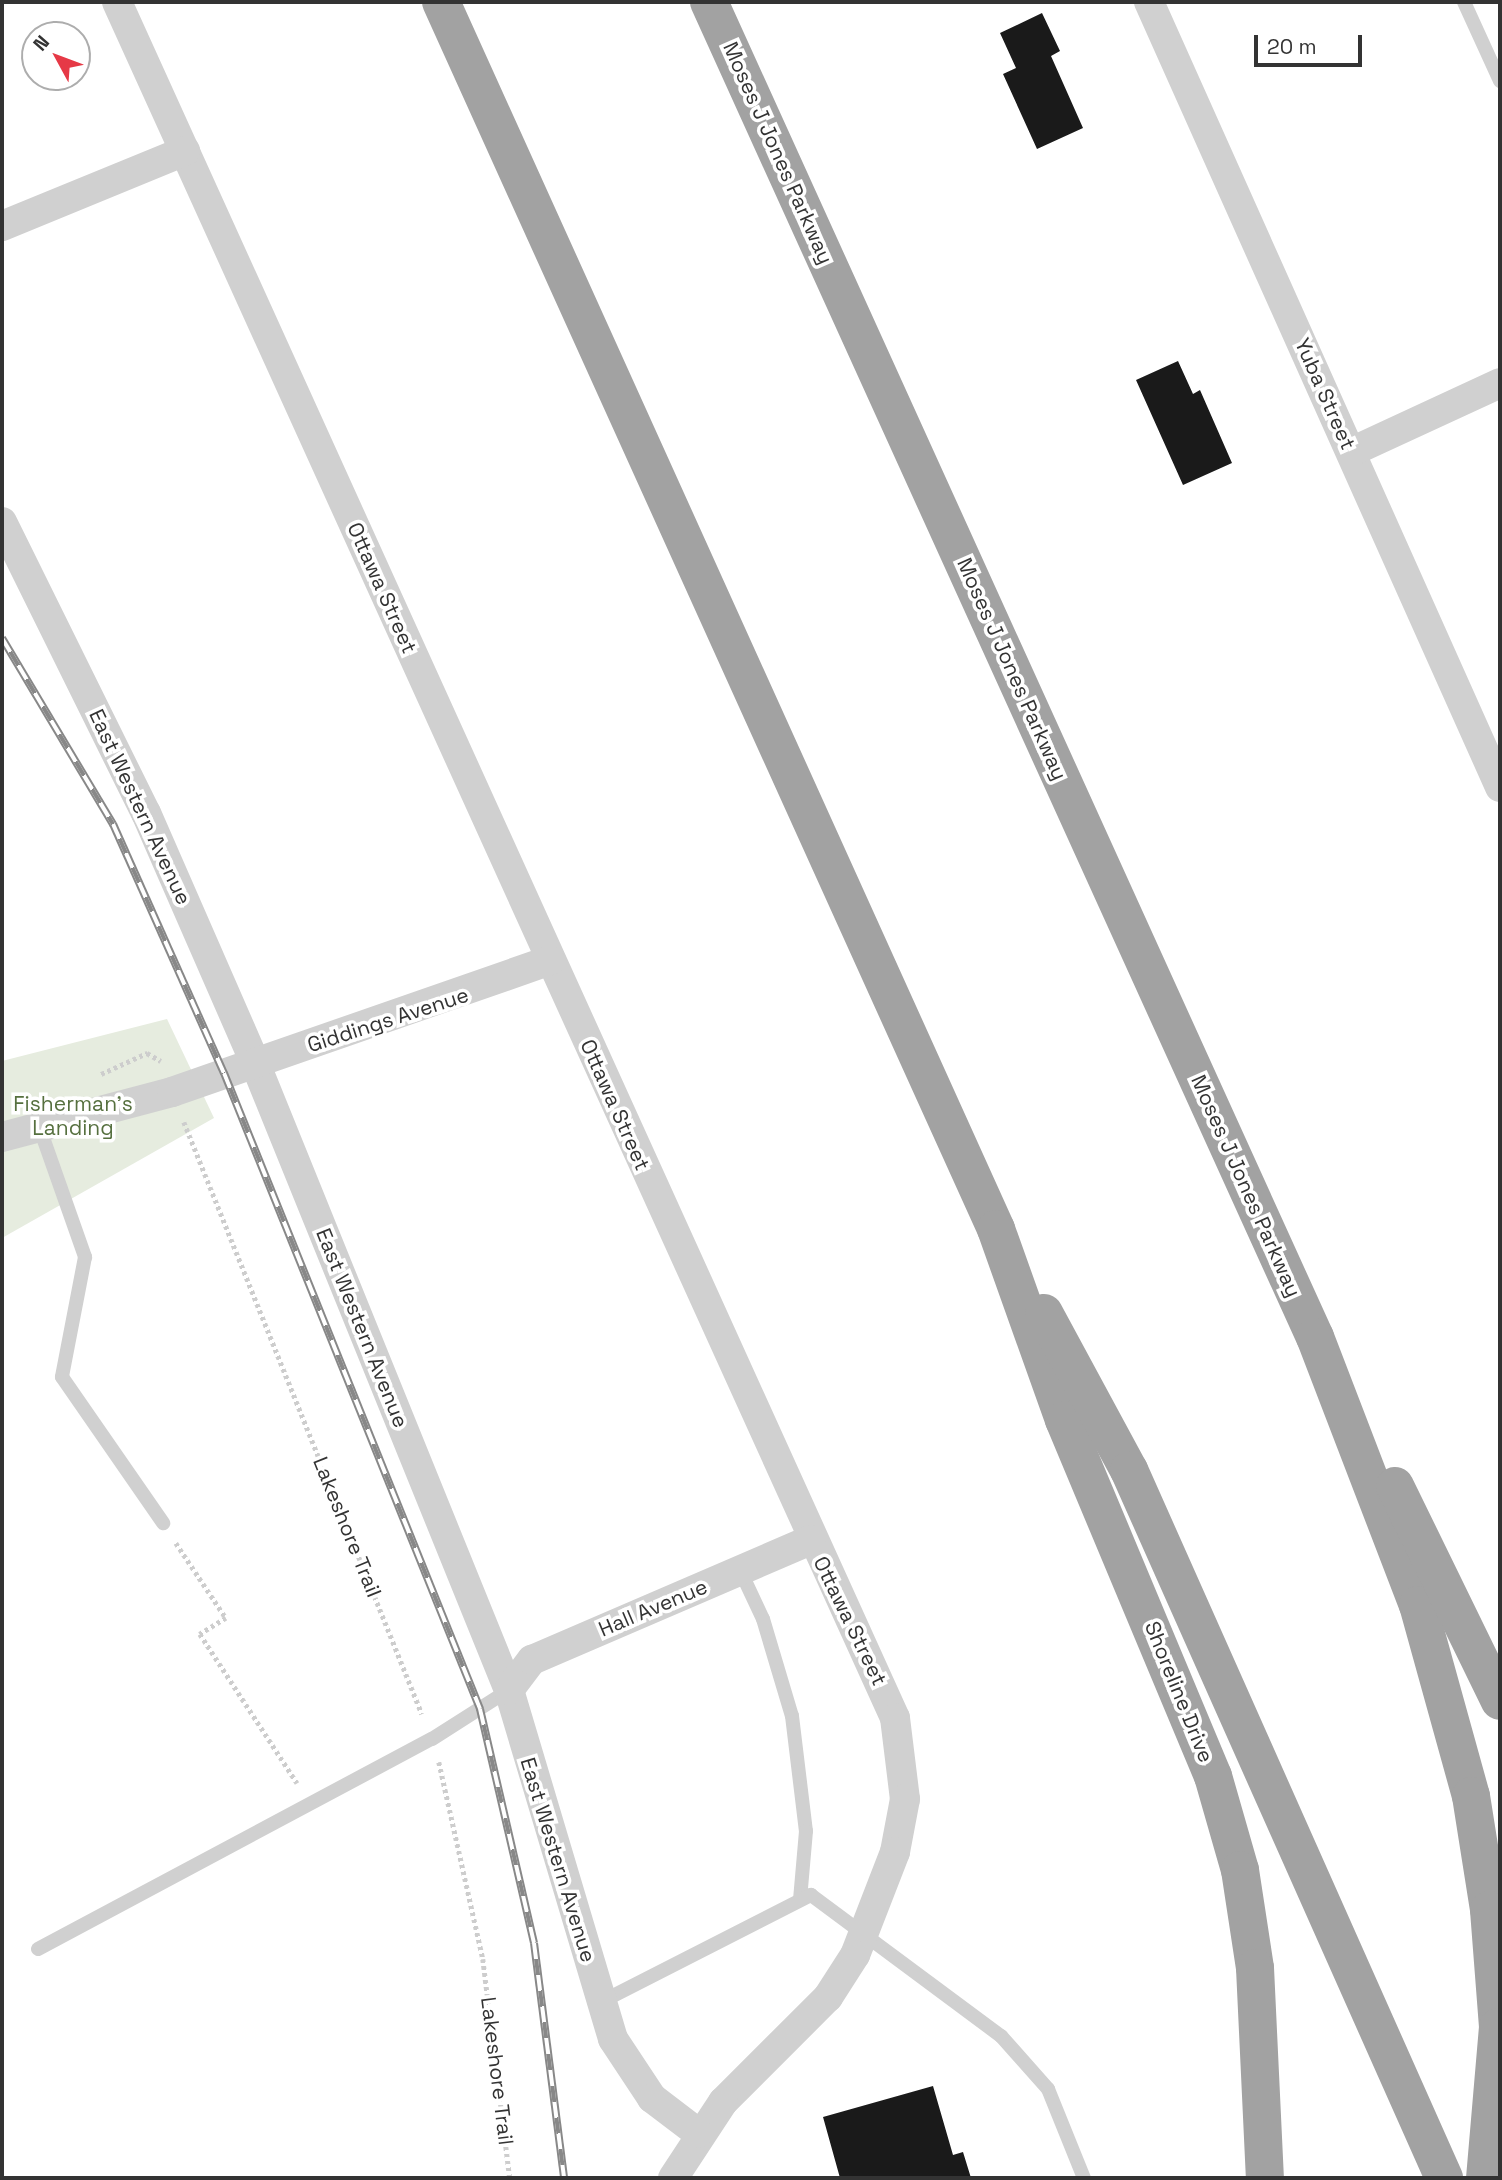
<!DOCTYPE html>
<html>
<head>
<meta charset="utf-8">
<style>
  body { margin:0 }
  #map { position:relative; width:1502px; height:2180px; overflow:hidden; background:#fff; font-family:"Space Grotesk",sans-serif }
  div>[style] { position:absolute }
  .green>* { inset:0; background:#e6ecdf }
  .building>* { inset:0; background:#1a1a1a }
  .path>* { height:4.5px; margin-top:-2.25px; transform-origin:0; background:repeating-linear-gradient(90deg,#cdcdcd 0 3.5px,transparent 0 7px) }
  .service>* { height:14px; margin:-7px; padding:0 7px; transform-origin:7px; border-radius:7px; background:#d0d0d0 }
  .minor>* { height:30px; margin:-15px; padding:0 15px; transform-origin:15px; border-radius:15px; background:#d0d0d0 }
  .trunk>* { height:38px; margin:-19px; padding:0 19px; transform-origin:19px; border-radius:19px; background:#a2a2a2 }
  .rail>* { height:8px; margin-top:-4px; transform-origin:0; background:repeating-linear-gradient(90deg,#fff 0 16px,#888 0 32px); box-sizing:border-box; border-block:2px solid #888 }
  span { translate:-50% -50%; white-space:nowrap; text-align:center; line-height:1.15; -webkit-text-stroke:7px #fff; paint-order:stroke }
  .street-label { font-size:21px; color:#333 }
  .park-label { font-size:21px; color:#56703f }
  .frame { position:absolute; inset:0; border:4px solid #333; pointer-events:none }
  .north { position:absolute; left:21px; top:21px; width:70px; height:70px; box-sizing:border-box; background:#fff; border:2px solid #adadad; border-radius:50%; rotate:311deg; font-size:19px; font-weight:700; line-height:28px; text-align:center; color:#333 }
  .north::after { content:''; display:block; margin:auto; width:24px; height:32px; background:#e63946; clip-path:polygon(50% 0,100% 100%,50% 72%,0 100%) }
  .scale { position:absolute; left:1254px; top:35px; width:108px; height:32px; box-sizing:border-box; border:4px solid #333; border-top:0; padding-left:9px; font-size:21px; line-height:24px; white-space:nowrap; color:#333; -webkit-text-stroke:5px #fff; paint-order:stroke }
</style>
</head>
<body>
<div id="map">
  <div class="green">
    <div style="clip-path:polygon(167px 1019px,214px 1118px,2px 1238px,2px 1061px)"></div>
  </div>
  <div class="building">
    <div style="clip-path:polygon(1042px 13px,1060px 51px,1051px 56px,1083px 128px,1037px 149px,1003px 74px,1016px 68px,1000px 33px)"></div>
    <div style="clip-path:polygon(1178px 361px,1193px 394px,1200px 390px,1232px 463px,1183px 485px,1136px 380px)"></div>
    <div style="clip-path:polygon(933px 2086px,953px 2155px,963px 2152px,971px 2178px,840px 2178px,823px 2117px)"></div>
  </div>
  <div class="path">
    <div style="left:101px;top:1074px;width:51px;rotate:-24.5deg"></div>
    <div style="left:147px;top:1053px;width:16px;rotate:30deg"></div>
    <div style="left:184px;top:1122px;width:638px;rotate:68.1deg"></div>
    <div style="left:176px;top:1543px;width:90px;rotate:56.3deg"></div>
    <div style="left:226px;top:1618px;width:31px;rotate:148deg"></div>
    <div style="left:200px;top:1634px;width:178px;rotate:56.9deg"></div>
    <div style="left:439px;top:1762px;width:202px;rotate:77.4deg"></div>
    <div style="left:483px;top:1959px;width:221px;rotate:83deg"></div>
  </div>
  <div class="service">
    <div style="left:1464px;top:2px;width:87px;rotate:65.5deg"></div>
    <div style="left:40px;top:1129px;width:136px;rotate:70.6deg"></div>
    <div style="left:85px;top:1257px;width:122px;rotate:100.9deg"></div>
    <div style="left:62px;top:1377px;width:178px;rotate:55.3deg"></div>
    <div style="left:740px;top:1570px;width:54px;rotate:64.9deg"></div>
    <div style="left:763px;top:1619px;width:101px;rotate:73.4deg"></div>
    <div style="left:792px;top:1716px;width:116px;rotate:83.1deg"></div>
    <div style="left:806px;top:1831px;width:69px;rotate:95deg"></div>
    <div style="left:38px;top:1949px;width:446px;rotate:-28.1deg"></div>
    <div style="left:432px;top:1739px;width:91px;rotate:-32.5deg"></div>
    <div style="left:601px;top:2002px;width:236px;rotate:-27deg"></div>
    <div style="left:811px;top:1895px;width:237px;rotate:36.6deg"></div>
    <div style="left:1001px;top:2036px;width:71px;rotate:48.4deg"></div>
    <div style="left:1048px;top:2089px;width:96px;rotate:68deg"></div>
  </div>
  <div class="minor">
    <div style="left:117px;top:2px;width:1884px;rotate:65.61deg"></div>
    <div style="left:895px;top:1718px;width:82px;rotate:83deg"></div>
    <div style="left:905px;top:1799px;width:54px;rotate:100.7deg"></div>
    <div style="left:895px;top:1852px;width:110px;rotate:111.2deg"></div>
    <div style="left:855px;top:1955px;width:50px;rotate:122.7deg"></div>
    <div style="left:828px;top:1997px;width:148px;rotate:135deg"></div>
    <div style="left:723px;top:2102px;width:91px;rotate:123.3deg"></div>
    <div style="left:1149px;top:2px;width:860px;rotate:65.91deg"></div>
    <div style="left:2px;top:226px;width:198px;rotate:-22.3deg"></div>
    <div style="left:1351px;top:452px;width:164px;rotate:-24.8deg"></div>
    <div style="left:2px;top:522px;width:325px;rotate:63.7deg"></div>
    <div style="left:146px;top:813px;width:273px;rotate:66.4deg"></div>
    <div style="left:255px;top:1063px;width:676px;rotate:67.95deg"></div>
    <div style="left:509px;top:1690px;width:364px;rotate:73.4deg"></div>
    <div style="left:613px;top:2039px;width:71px;rotate:56.5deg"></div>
    <div style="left:652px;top:2098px;width:58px;rotate:37.3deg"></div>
    <div style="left:2px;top:1137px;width:176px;rotate:-14.8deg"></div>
    <div style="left:172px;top:1092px;width:400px;rotate:-19.2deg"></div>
    <div style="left:509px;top:1690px;width:38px;rotate:-53deg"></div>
    <div style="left:532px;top:1660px;width:303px;rotate:-23.3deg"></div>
  </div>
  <div class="trunk">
    <div style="left:441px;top:2px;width:1347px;rotate:65.66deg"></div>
    <div style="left:996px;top:1229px;width:203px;rotate:70.4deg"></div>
    <div style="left:1064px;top:1420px;width:386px;rotate:67.3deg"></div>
    <div style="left:1213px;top:1776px;width:98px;rotate:74deg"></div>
    <div style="left:1240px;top:1870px;width:99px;rotate:81.3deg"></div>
    <div style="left:1255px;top:1968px;width:210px;rotate:87.3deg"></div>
    <div style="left:709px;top:2px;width:1466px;rotate:65.59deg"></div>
    <div style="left:1315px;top:1337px;width:287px;rotate:69deg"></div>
    <div style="left:1418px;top:1605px;width:198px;rotate:74.5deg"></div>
    <div style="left:1471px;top:1796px;width:115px;rotate:81deg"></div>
    <div style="left:1489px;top:1910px;width:117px;rotate:85.6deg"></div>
    <div style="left:1498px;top:2027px;width:152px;rotate:94.9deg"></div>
    <div style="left:1044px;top:1313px;width:179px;rotate:61.6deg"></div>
    <div style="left:1129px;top:1470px;width:775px;rotate:66.01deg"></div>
    <div style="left:1395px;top:1486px;width:239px;rotate:64deg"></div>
  </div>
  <div class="rail">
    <div style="left:2px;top:638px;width:217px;rotate:59.2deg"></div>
    <div style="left:113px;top:824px;width:273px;rotate:66deg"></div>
    <div style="left:224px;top:1073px;width:686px;rotate:68.07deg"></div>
    <div style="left:480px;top:1709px;width:240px;rotate:77deg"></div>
    <div style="left:534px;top:1943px;width:237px;rotate:82.7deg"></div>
  </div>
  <div class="street-label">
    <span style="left:778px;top:153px;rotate:66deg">Moses J Jones Parkway</span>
    <span style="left:1325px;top:394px;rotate:66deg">Yuba Street</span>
    <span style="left:382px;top:588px;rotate:66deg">Ottawa Street</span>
    <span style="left:1012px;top:669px;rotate:66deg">Moses J Jones Parkway</span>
    <span style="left:140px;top:807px;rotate:65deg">East Western Avenue</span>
    <span style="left:388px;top:1020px;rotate:-18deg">Giddings Avenue</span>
    <span style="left:615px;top:1105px;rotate:66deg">Ottawa Street</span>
    <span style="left:1246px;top:1186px;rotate:66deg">Moses J Jones Parkway</span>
    <span style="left:362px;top:1328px;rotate:68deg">East Western Avenue</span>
    <span style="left:347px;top:1527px;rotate:68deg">Lakeshore Trail</span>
    <span style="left:653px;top:1608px;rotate:-23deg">Hall Avenue</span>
    <span style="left:850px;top:1621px;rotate:64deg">Ottawa Street</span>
    <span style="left:1179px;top:1692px;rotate:68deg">Shoreline Drive</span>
    <span style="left:558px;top:1860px;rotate:73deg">East Western Avenue</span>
    <span style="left:497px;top:2071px;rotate:83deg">Lakeshore Trail</span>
  </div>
  <div class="park-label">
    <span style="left:73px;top:1116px">Fisherman's<br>Landing</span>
  </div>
  <div class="frame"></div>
  <div class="north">N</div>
  <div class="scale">20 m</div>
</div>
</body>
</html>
